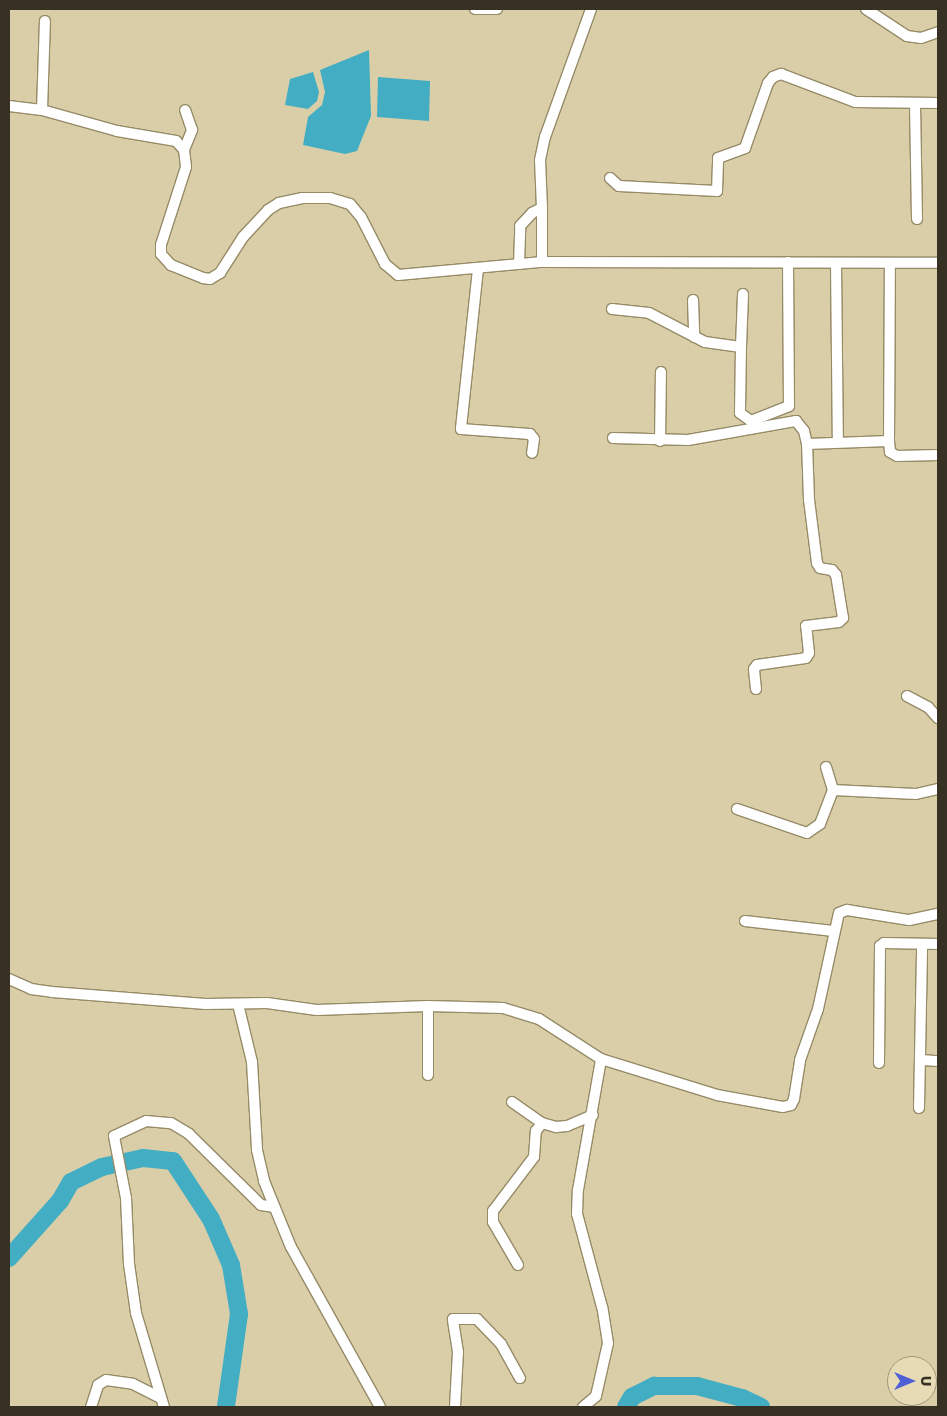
<!DOCTYPE html>
<html>
<head>
<meta charset="utf-8">
<style>
  body { margin:0 }
  #map { position:relative; width:947px; height:1416px; overflow:hidden; background:#dacea9; font-family:"Golos Text",sans-serif }
  div>[style] { position:absolute }
  .water>* { inset:0; background:#43aec3 }
  .river>* { height:18px; margin:-9px; padding:0 9px; transform-origin:9px; border-radius:9px; background:#43aec3 }
  .roads { filter:drop-shadow(1px 0 #968b67) drop-shadow(-1px 0 #968b67) drop-shadow(0 1px #968b67) drop-shadow(0 -1px #968b67) }
  .minor>* { height:10px; margin:-5px; padding:0 5px; transform-origin:5px; border-radius:5px; background:#fff }
  span { translate:-50% -50%; white-space:nowrap; text-align:center; line-height:1.15; -webkit-text-stroke:4px #e7dbb6; paint-order:stroke }
  .frame { position:absolute; inset:0; border:10px solid #363123; pointer-events:none }
  .north { position:absolute; left:887px; top:1356px; width:50px; height:50px; box-sizing:border-box; background:#e7dbb6; border:1px solid #a0977b; border-radius:50%; rotate:90deg; font-size:14px; font-weight:700; line-height:20px; text-align:center; color:#363123 }
  .north::after { content:''; display:block; margin:auto; width:18px; height:22px; background:#4f5fd4; clip-path:polygon(50% 0,100% 100%,50% 72%,0 100%) }
</style>
</head>
<body>
<div id="map">
  <div class="water">
    <div style="clip-path:polygon(369px 50px,371px 116px,357px 151px,345px 154px,303px 145px,308px 117px,322px 105px,325px 92px,320px 70px)"></div>
    <div style="clip-path:polygon(313px 72px,319px 92px,317px 101px,308px 109px,285px 105px,290px 79px)"></div>
    <div style="clip-path:polygon(378px 77px,430px 81px,429px 121px,377px 117px)"></div>
  </div>
  <div class="river">
    <div style="left:9px;top:1258px;width:76px;rotate:-48.2deg"></div>
    <div style="left:60px;top:1201px;width:22px;rotate:-60deg"></div>
    <div style="left:71px;top:1182px;width:34px;rotate:-26deg"></div>
    <div style="left:102px;top:1167px;width:42px;rotate:-12.4deg"></div>
    <div style="left:143px;top:1158px;width:30px;rotate:6deg"></div>
    <div style="left:173px;top:1161px;width:69px;rotate:56.8deg"></div>
    <div style="left:211px;top:1219px;width:50px;rotate:66.5deg"></div>
    <div style="left:231px;top:1265px;width:50px;rotate:80.7deg"></div>
    <div style="left:239px;top:1314px;width:94px;rotate:98deg"></div>
    <div style="left:626px;top:1407px;width:12px;rotate:-59deg"></div>
    <div style="left:632px;top:1397px;width:25px;rotate:-27deg"></div>
    <div style="left:654px;top:1386px;width:43px"></div>
    <div style="left:697px;top:1386px;width:47px;rotate:14.9deg"></div>
    <div style="left:742px;top:1398px;width:21px;rotate:25deg"></div>
  </div>
  <div class="roads">
    <div class="minor">
      <div style="left:475px;top:9px;width:22px"></div>
      <div style="left:866px;top:9px;width:49px;rotate:33.4deg"></div>
      <div style="left:907px;top:36px;width:14px;rotate:8deg"></div>
      <div style="left:921px;top:38px;width:18px;rotate:-19deg"></div>
      <div style="left:915px;top:104px;width:115px;rotate:89deg"></div>
      <div style="left:9px;top:106px;width:33px;rotate:7deg"></div>
      <div style="left:42px;top:110px;width:78px;rotate:15.6deg"></div>
      <div style="left:117px;top:131px;width:60px;rotate:9.6deg"></div>
      <div style="left:176px;top:141px;width:12px;rotate:48deg"></div>
      <div style="left:184px;top:150px;width:17px;rotate:83deg"></div>
      <div style="left:186px;top:167px;width:82px;rotate:107.8deg"></div>
      <div style="left:161px;top:245px;width:9px;rotate:90deg"></div>
      <div style="left:161px;top:254px;width:15px;rotate:48deg"></div>
      <div style="left:171px;top:265px;width:35px;rotate:22deg"></div>
      <div style="left:203px;top:278px;width:7px;rotate:8deg"></div>
      <div style="left:210px;top:279px;width:12px;rotate:-31deg"></div>
      <div style="left:220px;top:273px;width:43px;rotate:-57.4deg"></div>
      <div style="left:243px;top:237px;width:37px;rotate:-47deg"></div>
      <div style="left:268px;top:210px;width:13px;rotate:-32deg"></div>
      <div style="left:279px;top:203px;width:24px;rotate:-12deg"></div>
      <div style="left:302px;top:198px;width:28px"></div>
      <div style="left:330px;top:198px;width:21px;rotate:17deg"></div>
      <div style="left:350px;top:204px;width:17px;rotate:50deg"></div>
      <div style="left:361px;top:217px;width:53px;rotate:62.9deg"></div>
      <div style="left:385px;top:264px;width:17px;rotate:40deg"></div>
      <div style="left:398px;top:275px;width:145px;rotate:-5.2deg"></div>
      <div style="left:542px;top:262px;width:396px;rotate:0.1deg"></div>
      <div style="left:42px;top:110px;width:89px;rotate:-88.1deg"></div>
      <div style="left:184px;top:150px;width:22px;rotate:-68deg"></div>
      <div style="left:192px;top:130px;width:21px;rotate:-109deg"></div>
      <div style="left:610px;top:178px;width:12px;rotate:42deg"></div>
      <div style="left:619px;top:186px;width:98px;rotate:2.9deg"></div>
      <div style="left:717px;top:191px;width:33px;rotate:-88deg"></div>
      <div style="left:718px;top:158px;width:29px;rotate:-20deg"></div>
      <div style="left:745px;top:148px;width:69px;rotate:-70.5deg"></div>
      <div style="left:768px;top:83px;width:8px;rotate:-50deg"></div>
      <div style="left:773px;top:77px;width:9px;rotate:-21deg"></div>
      <div style="left:781px;top:74px;width:79px;rotate:20.7deg"></div>
      <div style="left:855px;top:102px;width:83px;rotate:0.7deg"></div>
      <div style="left:542px;top:208px;width:54px;rotate:90deg"></div>
      <div style="left:836px;top:263px;width:178px;rotate:89.4deg"></div>
      <div style="left:519px;top:264px;width:38px;rotate:-88deg"></div>
      <div style="left:520px;top:226px;width:18px;rotate:-47deg"></div>
      <div style="left:532px;top:213px;width:11px;rotate:-27deg"></div>
      <div style="left:542px;top:208px;width:48px;rotate:-92.4deg"></div>
      <div style="left:540px;top:160px;width:24px;rotate:-78deg"></div>
      <div style="left:545px;top:137px;width:136px;rotate:-70.2deg"></div>
      <div style="left:478px;top:269px;width:161px;rotate:96.1deg"></div>
      <div style="left:461px;top:429px;width:69px;rotate:4.1deg"></div>
      <div style="left:530px;top:434px;width:6px;rotate:51deg"></div>
      <div style="left:534px;top:439px;width:14px;rotate:98deg"></div>
      <div style="left:693px;top:300px;width:37px;rotate:88deg"></div>
      <div style="left:612px;top:309px;width:37px;rotate:6deg"></div>
      <div style="left:649px;top:313px;width:63px;rotate:27.4deg"></div>
      <div style="left:705px;top:342px;width:36px;rotate:8deg"></div>
      <div style="left:741px;top:347px;width:66px;rotate:90.9deg"></div>
      <div style="left:740px;top:413px;width:14px;rotate:36deg"></div>
      <div style="left:751px;top:421px;width:41px;rotate:-21.5deg"></div>
      <div style="left:789px;top:406px;width:144px;rotate:-90.4deg"></div>
      <div style="left:741px;top:347px;width:53px;rotate:-87.8deg"></div>
      <div style="left:613px;top:438px;width:75px;rotate:1.5deg"></div>
      <div style="left:688px;top:440px;width:110px;rotate:-10deg"></div>
      <div style="left:796px;top:421px;width:13px;rotate:51deg"></div>
      <div style="left:804px;top:431px;width:13px;rotate:77deg"></div>
      <div style="left:807px;top:444px;width:82px;rotate:-2.1deg"></div>
      <div style="left:889px;top:441px;width:11px;rotate:85deg"></div>
      <div style="left:890px;top:452px;width:8px;rotate:30deg"></div>
      <div style="left:897px;top:456px;width:41px;rotate:-1.4deg"></div>
      <div style="left:660px;top:441px;width:69px;rotate:-89.2deg"></div>
      <div style="left:889px;top:441px;width:178px;rotate:-89.7deg"></div>
      <div style="left:756px;top:689px;width:20px;rotate:-96deg"></div>
      <div style="left:754px;top:669px;width:5px;rotate:-53deg"></div>
      <div style="left:757px;top:665px;width:49px;rotate:-8.1deg"></div>
      <div style="left:806px;top:658px;width:6px;rotate:-59deg"></div>
      <div style="left:809px;top:653px;width:27px;rotate:-96deg"></div>
      <div style="left:806px;top:626px;width:33px;rotate:-7deg"></div>
      <div style="left:839px;top:622px;width:6px;rotate:-45deg"></div>
      <div style="left:843px;top:618px;width:44px;rotate:-99.2deg"></div>
      <div style="left:836px;top:575px;width:6px;rotate:-129deg"></div>
      <div style="left:832px;top:570px;width:12px;rotate:-171deg"></div>
      <div style="left:820px;top:568px;width:6px;rotate:-121deg"></div>
      <div style="left:817px;top:563px;width:64px;rotate:-97.2deg"></div>
      <div style="left:809px;top:500px;width:56px;rotate:-92deg"></div>
      <div style="left:907px;top:696px;width:24px;rotate:28deg"></div>
      <div style="left:928px;top:707px;width:15px;rotate:48deg"></div>
      <div style="left:826px;top:767px;width:24px;rotate:73deg"></div>
      <div style="left:737px;top:809px;width:74px;rotate:18.9deg"></div>
      <div style="left:807px;top:833px;width:16px;rotate:-35deg"></div>
      <div style="left:820px;top:824px;width:36px;rotate:-69deg"></div>
      <div style="left:833px;top:790px;width:83px;rotate:2.8deg"></div>
      <div style="left:916px;top:794px;width:23px;rotate:-13deg"></div>
      <div style="left:745px;top:921px;width:89px;rotate:6.5deg"></div>
      <div style="left:9px;top:979px;width:24px;rotate:24deg"></div>
      <div style="left:31px;top:989px;width:21px;rotate:8deg"></div>
      <div style="left:52px;top:992px;width:154px;rotate:4.5deg"></div>
      <div style="left:206px;top:1004px;width:61px;rotate:-0.9deg"></div>
      <div style="left:267px;top:1003px;width:50px;rotate:8deg"></div>
      <div style="left:317px;top:1010px;width:111px;rotate:-2.1deg"></div>
      <div style="left:428px;top:1006px;width:75px;rotate:1.5deg"></div>
      <div style="left:503px;top:1008px;width:38px;rotate:17deg"></div>
      <div style="left:539px;top:1019px;width:74px;rotate:32.8deg"></div>
      <div style="left:601px;top:1059px;width:121px;rotate:17.2deg"></div>
      <div style="left:717px;top:1095px;width:67px;rotate:10.3deg"></div>
      <div style="left:783px;top:1107px;width:8px;rotate:-14deg"></div>
      <div style="left:791px;top:1105px;width:7px;rotate:-63deg"></div>
      <div style="left:794px;top:1099px;width:39px;rotate:-81deg"></div>
      <div style="left:800px;top:1060px;width:54px;rotate:-70.6deg"></div>
      <div style="left:818px;top:1009px;width:98px;rotate:-77.7deg"></div>
      <div style="left:839px;top:913px;width:9px;rotate:-21deg"></div>
      <div style="left:847px;top:910px;width:63px;rotate:9.2deg"></div>
      <div style="left:909px;top:920px;width:30px;rotate:-12deg"></div>
      <div style="left:238px;top:1004px;width:60px;rotate:76.4deg"></div>
      <div style="left:252px;top:1062px;width:88px;rotate:86.7deg"></div>
      <div style="left:257px;top:1150px;width:32px;rotate:77deg"></div>
      <div style="left:264px;top:1181px;width:71px;rotate:67.8deg"></div>
      <div style="left:291px;top:1247px;width:183px;rotate:60.9deg"></div>
      <div style="left:922px;top:1060px;width:16px;rotate:4deg"></div>
      <div style="left:879px;top:1063px;width:117px;rotate:-89.5deg"></div>
      <div style="left:880px;top:946px;width:5px;rotate:-37deg"></div>
      <div style="left:884px;top:943px;width:54px;rotate:1.1deg"></div>
      <div style="left:428px;top:1075px;width:69px;rotate:-90deg"></div>
      <div style="left:512px;top:1102px;width:37px;rotate:35deg"></div>
      <div style="left:542px;top:1123px;width:15px;rotate:16deg"></div>
      <div style="left:556px;top:1127px;width:11px;rotate:-5deg"></div>
      <div style="left:567px;top:1126px;width:28px;rotate:-23deg"></div>
      <div style="left:919px;top:1108px;width:163px;rotate:-88.9deg"></div>
      <div style="left:518px;top:1265px;width:50px;rotate:-120.2deg"></div>
      <div style="left:493px;top:1222px;width:11px;rotate:-90deg"></div>
      <div style="left:493px;top:1211px;width:68px;rotate:-52.8deg"></div>
      <div style="left:534px;top:1157px;width:26px;rotate:-86deg"></div>
      <div style="left:536px;top:1131px;width:10px;rotate:-53deg"></div>
      <div style="left:91px;top:1407px;width:23px;rotate:-72deg"></div>
      <div style="left:98px;top:1385px;width:9px;rotate:-32deg"></div>
      <div style="left:106px;top:1380px;width:27px;rotate:8deg"></div>
      <div style="left:133px;top:1384px;width:31px;rotate:27deg"></div>
      <div style="left:164px;top:1407px;width:98px;rotate:-106.6deg"></div>
      <div style="left:136px;top:1313px;width:49px;rotate:-98.1deg"></div>
      <div style="left:129px;top:1264px;width:66px;rotate:-92.6deg"></div>
      <div style="left:126px;top:1198px;width:63px;rotate:-101deg"></div>
      <div style="left:114px;top:1136px;width:35px;rotate:-25deg"></div>
      <div style="left:146px;top:1121px;width:25px;rotate:5deg"></div>
      <div style="left:171px;top:1123px;width:21px;rotate:31deg"></div>
      <div style="left:189px;top:1134px;width:101px;rotate:44.6deg"></div>
      <div style="left:261px;top:1205px;width:13px;rotate:9deg"></div>
      <div style="left:455px;top:1407px;width:55px;rotate:-86.9deg"></div>
      <div style="left:458px;top:1352px;width:33px;rotate:-99deg"></div>
      <div style="left:453px;top:1319px;width:24px"></div>
      <div style="left:477px;top:1319px;width:35px;rotate:46deg"></div>
      <div style="left:501px;top:1344px;width:39px;rotate:61deg"></div>
      <div style="left:583px;top:1407px;width:17px;rotate:-40deg"></div>
      <div style="left:596px;top:1396px;width:54px;rotate:-77.2deg"></div>
      <div style="left:608px;top:1343px;width:36px;rotate:-99deg"></div>
      <div style="left:602px;top:1307px;width:96px;rotate:-105deg"></div>
      <div style="left:577px;top:1214px;width:24px;rotate:-88deg"></div>
      <div style="left:578px;top:1190px;width:133px;rotate:-80deg"></div>
    </div>
  </div>
  <div class="frame"></div>
  <div class="north">U</div>
</div>
</body>
</html>
